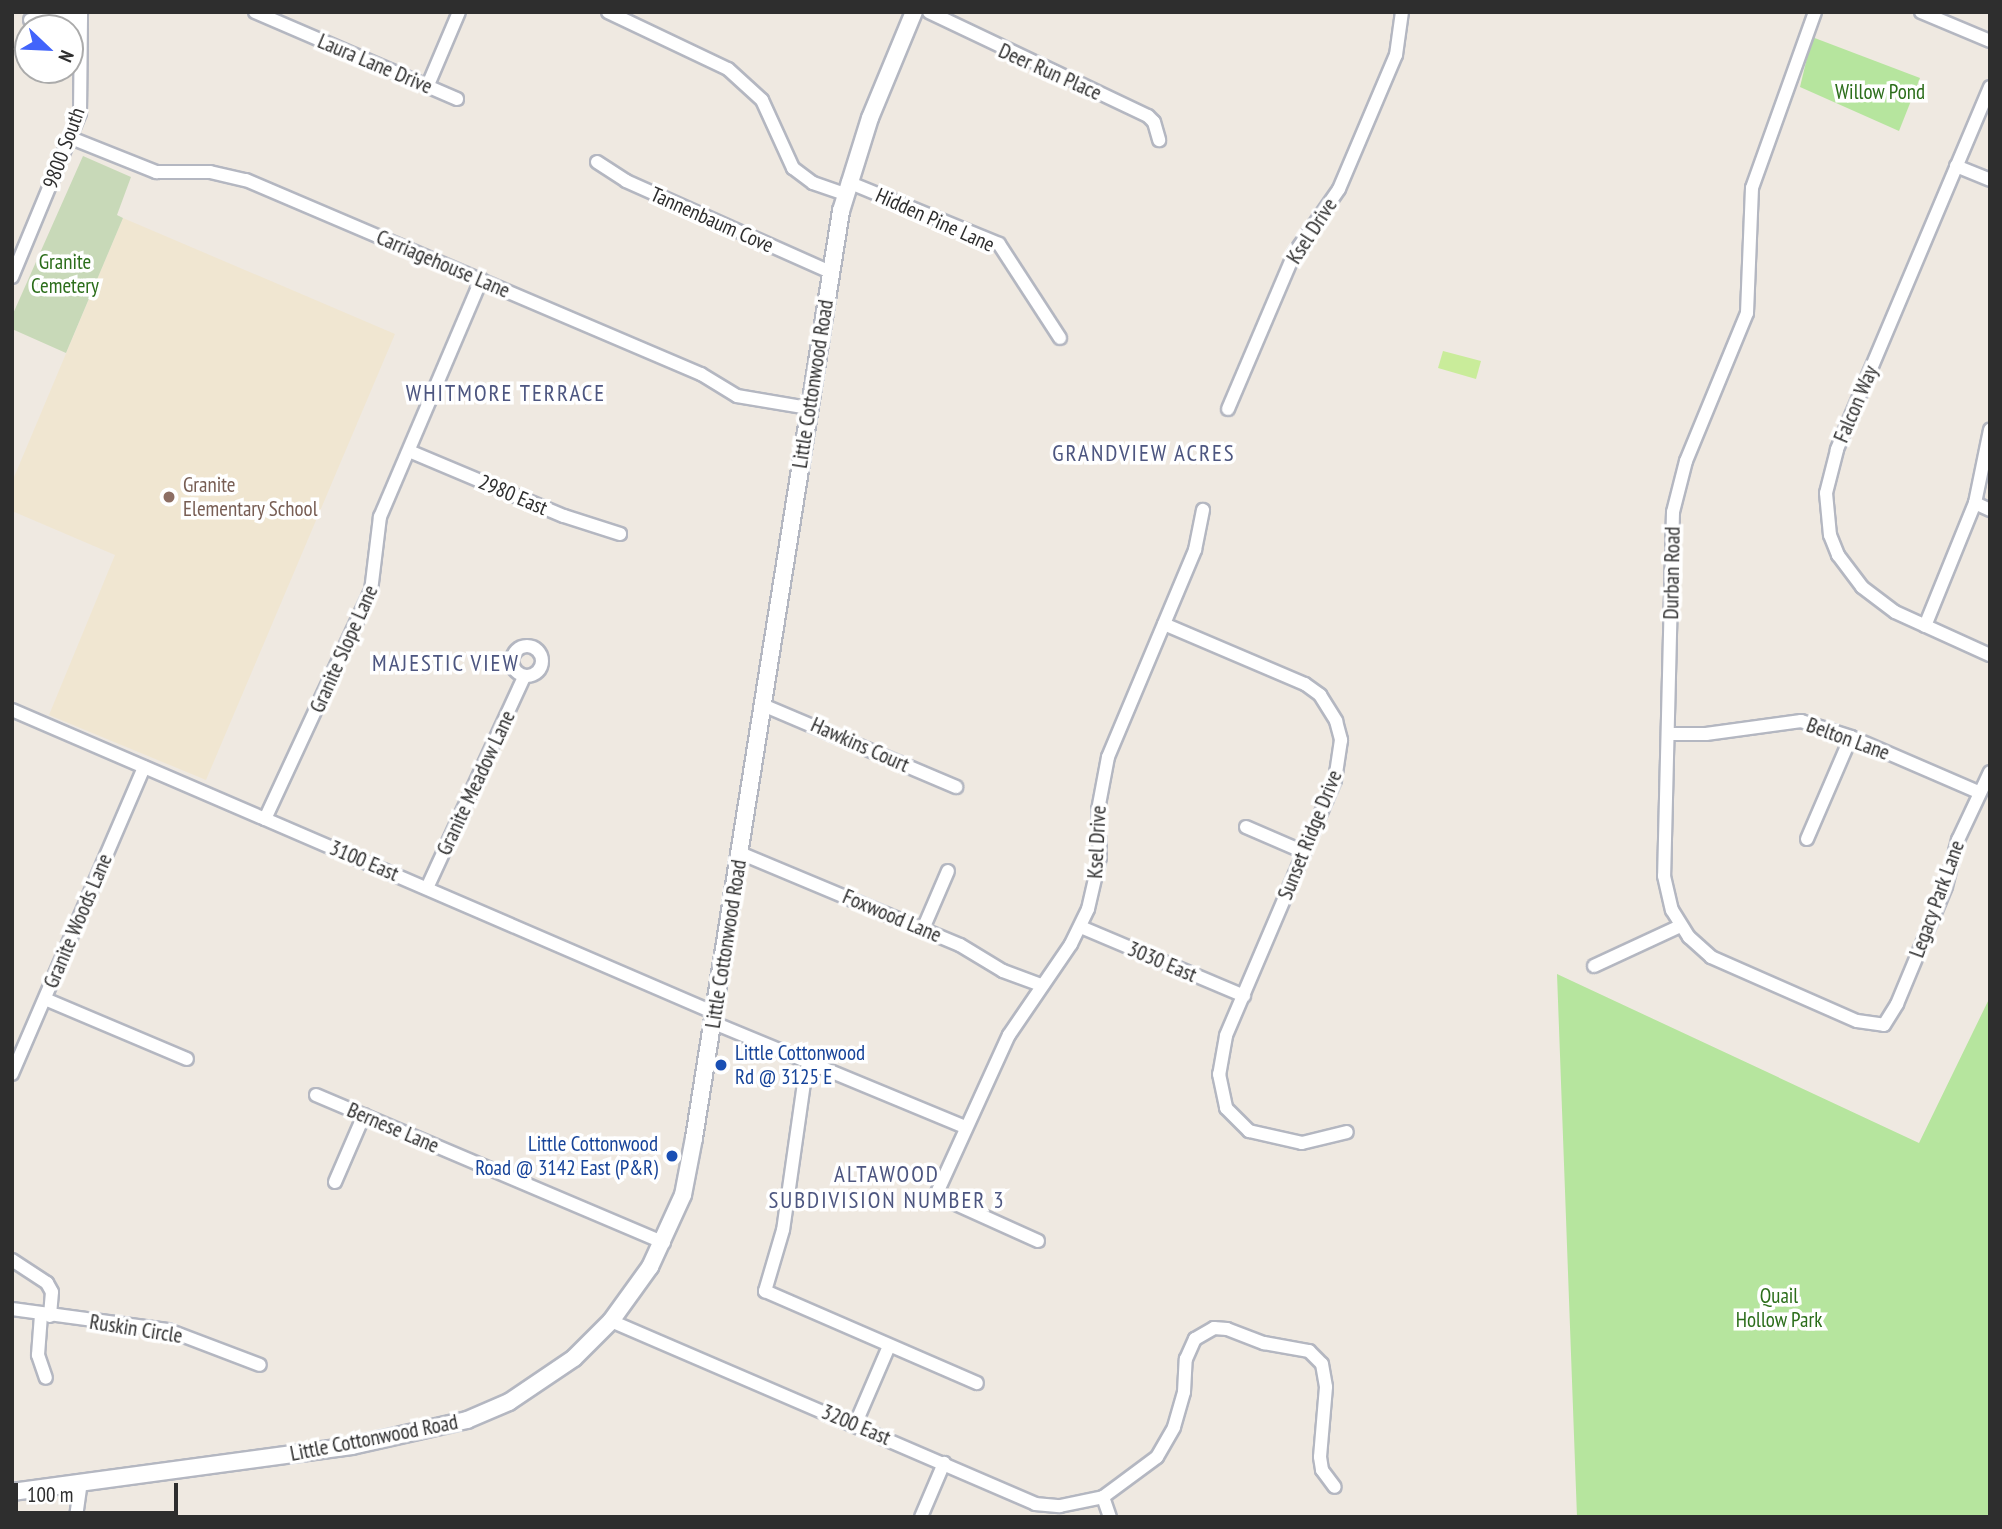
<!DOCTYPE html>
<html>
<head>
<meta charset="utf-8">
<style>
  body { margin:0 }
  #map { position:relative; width:2002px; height:1529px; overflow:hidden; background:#efe9e1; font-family:"PT Sans Narrow",sans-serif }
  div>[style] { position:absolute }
  .education>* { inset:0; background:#f0e6d1 }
  .green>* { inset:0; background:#b6e59e }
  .cemetery>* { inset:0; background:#c8d9b8 }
  .pitch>* { inset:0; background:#c9ec9a }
  .roads { filter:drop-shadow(2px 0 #b4b7c1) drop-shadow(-2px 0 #b4b7c1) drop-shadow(0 2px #b4b7c1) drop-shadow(0 -2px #b4b7c1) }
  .street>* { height:12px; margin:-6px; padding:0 6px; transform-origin:6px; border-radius:6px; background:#fff }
  .street>.ring { margin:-6px; padding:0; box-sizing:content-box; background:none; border:12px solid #fff; border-radius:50% }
  .secondary>* { height:16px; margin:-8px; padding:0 8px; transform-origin:8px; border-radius:8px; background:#fff }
  .dots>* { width:19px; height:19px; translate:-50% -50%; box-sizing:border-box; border:4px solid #fff; border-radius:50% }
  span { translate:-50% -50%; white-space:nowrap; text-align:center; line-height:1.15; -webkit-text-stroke:7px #fff; paint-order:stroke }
  .street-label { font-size:21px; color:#2e2e2e }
  .park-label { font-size:21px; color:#2c6e1b }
  .education-label { font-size:21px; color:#785e54 }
  .left { translate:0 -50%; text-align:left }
  .transit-label { font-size:21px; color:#164399 }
  .right { translate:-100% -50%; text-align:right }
  .neighbourhood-label { font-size:23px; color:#4d5680; letter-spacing:2px }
  .frame { position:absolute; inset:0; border:14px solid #2e2e2e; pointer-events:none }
  .north { position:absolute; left:14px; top:14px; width:70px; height:70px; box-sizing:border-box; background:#fff; border:2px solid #ababab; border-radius:50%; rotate:113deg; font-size:19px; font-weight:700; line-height:28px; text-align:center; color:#2e2e2e }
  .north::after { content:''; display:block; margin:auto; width:24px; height:32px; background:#4264fb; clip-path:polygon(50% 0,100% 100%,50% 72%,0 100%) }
  .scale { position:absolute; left:14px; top:1483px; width:164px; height:32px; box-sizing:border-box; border:4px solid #2e2e2e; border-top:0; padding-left:9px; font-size:21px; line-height:24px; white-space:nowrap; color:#2e2e2e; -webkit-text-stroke:5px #fff; paint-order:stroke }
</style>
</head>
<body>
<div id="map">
  <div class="education">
    <div style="clip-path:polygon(123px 218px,395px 334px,206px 780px,49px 715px,115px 555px,12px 511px,12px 482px)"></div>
  </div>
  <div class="green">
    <div style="clip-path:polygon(1812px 37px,1920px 78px,1899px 131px,1800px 87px)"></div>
    <div style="clip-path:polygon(1557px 974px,1919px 1143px,1990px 997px,1990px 1517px,1577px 1517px)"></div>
  </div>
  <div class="cemetery">
    <div style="clip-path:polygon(83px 156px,131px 177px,117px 215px,123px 218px,66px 353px,12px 329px,12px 316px)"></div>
  </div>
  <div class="pitch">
    <div style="clip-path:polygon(1443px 351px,1481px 361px,1476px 379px,1438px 368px)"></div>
  </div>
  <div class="roads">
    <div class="street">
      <div style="left:255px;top:12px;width:220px;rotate:23.3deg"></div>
      <div style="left:608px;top:12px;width:133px;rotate:25.4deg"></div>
      <div style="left:728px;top:69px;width:46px;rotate:42.4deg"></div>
      <div style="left:762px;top:100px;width:75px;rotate:65.5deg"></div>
      <div style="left:793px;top:168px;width:25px;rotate:37deg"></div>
      <div style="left:813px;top:183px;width:34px;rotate:19deg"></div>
      <div style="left:929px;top:12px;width:242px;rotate:25.4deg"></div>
      <div style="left:1148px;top:116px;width:8px;rotate:45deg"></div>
      <div style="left:1154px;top:122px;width:19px;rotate:74deg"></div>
      <div style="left:1815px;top:12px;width:187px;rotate:109.7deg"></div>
      <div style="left:1752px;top:188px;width:125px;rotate:92.3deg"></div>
      <div style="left:1747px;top:313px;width:160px;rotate:112.4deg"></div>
      <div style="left:1686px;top:461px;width:53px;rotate:104.3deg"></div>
      <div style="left:1673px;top:512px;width:364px;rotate:91.4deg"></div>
      <div style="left:1664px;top:876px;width:35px;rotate:77deg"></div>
      <div style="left:1672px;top:910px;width:32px;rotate:58deg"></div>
      <div style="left:1689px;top:937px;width:30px;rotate:42deg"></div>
      <div style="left:1711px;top:957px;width:159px;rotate:23.7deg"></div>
      <div style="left:1857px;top:1021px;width:27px;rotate:8deg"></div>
      <div style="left:1884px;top:1025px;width:25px;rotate:-58deg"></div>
      <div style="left:1897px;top:1004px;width:128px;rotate:-67.4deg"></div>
      <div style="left:1946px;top:886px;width:48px;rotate:-75.4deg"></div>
      <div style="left:1958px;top:840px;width:75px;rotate:-64.8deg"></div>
      <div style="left:1921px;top:12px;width:75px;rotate:22.8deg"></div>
      <div style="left:30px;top:20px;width:51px"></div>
      <div style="left:428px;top:85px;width:79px;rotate:-67deg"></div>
      <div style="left:1990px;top:87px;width:394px;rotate:112.9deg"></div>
      <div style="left:1837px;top:450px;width:44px;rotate:104.3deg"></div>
      <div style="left:1826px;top:493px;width:42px;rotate:84.6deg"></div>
      <div style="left:1830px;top:535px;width:22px;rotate:68deg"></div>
      <div style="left:1838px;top:555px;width:40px;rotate:53deg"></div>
      <div style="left:1862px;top:587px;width:41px;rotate:37.1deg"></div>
      <div style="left:1895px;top:612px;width:104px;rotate:24.4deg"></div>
      <div style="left:71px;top:138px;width:92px;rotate:21.8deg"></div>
      <div style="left:156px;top:172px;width:54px"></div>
      <div style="left:210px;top:172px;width:37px;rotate:13deg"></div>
      <div style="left:246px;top:180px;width:495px;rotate:23.1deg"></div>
      <div style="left:701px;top:374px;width:42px;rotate:31.4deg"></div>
      <div style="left:737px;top:396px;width:73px;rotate:9.5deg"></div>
      <div style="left:597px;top:162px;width:35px;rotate:33deg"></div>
      <div style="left:626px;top:181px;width:223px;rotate:24deg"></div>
      <div style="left:1956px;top:166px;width:37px;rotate:22deg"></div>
      <div style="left:848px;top:182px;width:163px;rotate:22.3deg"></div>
      <div style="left:999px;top:244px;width:112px;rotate:57deg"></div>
      <div style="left:12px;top:277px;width:178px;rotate:-67.5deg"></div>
      <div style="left:80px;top:113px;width:101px;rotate:-89.4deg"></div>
      <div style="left:1228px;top:409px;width:168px;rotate:-66.9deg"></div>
      <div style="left:1294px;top:254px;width:79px;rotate:-55.3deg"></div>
      <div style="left:1339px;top:189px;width:146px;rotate:-67deg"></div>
      <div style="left:1396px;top:55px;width:43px;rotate:-82.1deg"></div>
      <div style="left:409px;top:451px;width:168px;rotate:22.8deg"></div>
      <div style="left:564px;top:516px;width:59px;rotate:17.8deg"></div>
      <div style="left:1975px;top:503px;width:17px;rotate:25deg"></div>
      <div style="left:1164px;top:624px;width:153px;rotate:23.1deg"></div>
      <div style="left:1305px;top:684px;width:19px;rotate:36deg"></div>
      <div style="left:1320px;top:695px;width:31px;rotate:58deg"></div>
      <div style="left:1336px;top:721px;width:20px;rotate:75deg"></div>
      <div style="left:1341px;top:740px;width:40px;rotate:98.5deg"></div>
      <div style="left:1335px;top:780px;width:278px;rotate:113.1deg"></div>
      <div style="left:1226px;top:1036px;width:39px;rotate:100deg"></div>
      <div style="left:1219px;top:1074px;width:35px;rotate:78deg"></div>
      <div style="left:1226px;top:1108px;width:33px;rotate:45deg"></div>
      <div style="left:1249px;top:1131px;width:54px;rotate:12.8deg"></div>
      <div style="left:1302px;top:1143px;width:46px;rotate:-13.7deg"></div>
      <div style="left:1925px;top:626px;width:133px;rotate:-67.9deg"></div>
      <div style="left:1975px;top:503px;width:75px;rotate:-78.4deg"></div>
      <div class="ring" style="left:512px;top:646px;width:18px;height:18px"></div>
      <div style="left:763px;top:705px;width:210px;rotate:23deg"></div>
      <div style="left:12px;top:710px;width:766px;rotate:23.32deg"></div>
      <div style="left:1670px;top:734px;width:36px"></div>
      <div style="left:1706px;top:734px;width:96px;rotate:-7.8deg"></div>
      <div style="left:1801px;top:721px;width:52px;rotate:17.7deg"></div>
      <div style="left:1851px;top:737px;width:138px;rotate:23.4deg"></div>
      <div style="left:265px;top:819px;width:251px;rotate:-65.1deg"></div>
      <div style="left:371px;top:591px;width:75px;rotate:-83.1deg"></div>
      <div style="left:380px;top:517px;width:258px;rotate:-66.9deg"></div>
      <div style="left:1246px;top:827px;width:63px;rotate:23.3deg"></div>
      <div style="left:1807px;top:839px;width:111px;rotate:-66.7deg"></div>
      <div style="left:740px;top:853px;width:238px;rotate:22.7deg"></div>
      <div style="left:960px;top:945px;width:50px;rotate:31.2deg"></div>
      <div style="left:1003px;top:971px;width:40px;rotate:20.2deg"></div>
      <div style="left:427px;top:888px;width:232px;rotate:-65.3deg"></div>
      <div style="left:1081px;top:927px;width:177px;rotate:22.9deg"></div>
      <div style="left:923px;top:929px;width:63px;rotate:-66.7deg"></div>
      <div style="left:1594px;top:966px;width:95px;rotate:-24.9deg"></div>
      <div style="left:45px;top:999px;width:154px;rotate:22.9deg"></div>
      <div style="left:714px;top:1023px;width:272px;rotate:22.5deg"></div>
      <div style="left:812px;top:1063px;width:22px;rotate:112deg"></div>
      <div style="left:804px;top:1083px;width:148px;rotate:98.1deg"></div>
      <div style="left:783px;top:1230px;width:64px;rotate:106.4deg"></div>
      <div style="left:765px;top:1291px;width:231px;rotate:23.5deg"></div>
      <div style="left:12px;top:1074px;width:334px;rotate:-66.7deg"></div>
      <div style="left:316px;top:1095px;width:378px;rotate:23deg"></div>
      <div style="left:335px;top:1182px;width:73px;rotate:-66.6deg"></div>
      <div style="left:1038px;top:1241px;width:112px;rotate:-155.7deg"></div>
      <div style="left:936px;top:1195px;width:176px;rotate:-65.5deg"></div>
      <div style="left:1009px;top:1035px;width:110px;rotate:-55.7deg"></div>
      <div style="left:1071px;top:944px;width:39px;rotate:-64deg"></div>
      <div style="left:1088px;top:909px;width:53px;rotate:-77deg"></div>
      <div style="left:1100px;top:857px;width:47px;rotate:-92.4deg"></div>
      <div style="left:1098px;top:810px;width:54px;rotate:-79.3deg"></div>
      <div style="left:1108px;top:757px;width:225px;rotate:-67.2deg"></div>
      <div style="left:1195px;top:550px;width:41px;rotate:-78.7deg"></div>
      <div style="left:12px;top:1260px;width:42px;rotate:33.3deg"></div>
      <div style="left:47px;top:1283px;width:10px;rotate:61deg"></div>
      <div style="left:52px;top:1292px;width:24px;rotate:95deg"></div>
      <div style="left:12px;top:1309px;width:157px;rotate:7.7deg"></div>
      <div style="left:168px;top:1330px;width:98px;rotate:20.8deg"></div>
      <div style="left:41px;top:1315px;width:40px;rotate:94.3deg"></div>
      <div style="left:38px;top:1355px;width:24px;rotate:71deg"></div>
      <div style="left:611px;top:1321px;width:462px;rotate:23.3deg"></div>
      <div style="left:1035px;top:1504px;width:25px;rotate:5deg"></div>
      <div style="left:1060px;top:1506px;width:44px;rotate:-11.8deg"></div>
      <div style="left:1103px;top:1497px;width:67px;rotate:-36.5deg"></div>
      <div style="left:1157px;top:1457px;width:34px;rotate:-60deg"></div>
      <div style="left:1174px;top:1427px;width:36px;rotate:-74deg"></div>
      <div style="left:1184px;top:1392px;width:33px;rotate:-87deg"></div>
      <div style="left:1186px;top:1359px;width:22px;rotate:-66deg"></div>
      <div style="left:1195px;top:1339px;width:22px;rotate:-30deg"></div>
      <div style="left:1214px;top:1328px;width:13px;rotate:4deg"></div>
      <div style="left:1227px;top:1329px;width:40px;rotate:21deg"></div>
      <div style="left:1264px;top:1343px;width:46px;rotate:10.1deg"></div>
      <div style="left:1309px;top:1351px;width:18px;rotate:45deg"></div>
      <div style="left:1322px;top:1364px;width:23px;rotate:80deg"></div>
      <div style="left:1326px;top:1387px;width:70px;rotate:94.9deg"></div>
      <div style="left:1320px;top:1457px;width:13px;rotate:81deg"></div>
      <div style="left:1322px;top:1470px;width:21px;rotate:53deg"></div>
      <div style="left:855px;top:1425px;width:86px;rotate:-66.7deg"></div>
      <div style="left:1103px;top:1497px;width:21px;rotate:71deg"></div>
      <div style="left:76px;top:1517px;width:34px;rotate:-82deg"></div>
      <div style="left:921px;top:1517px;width:59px;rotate:-66.9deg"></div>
    </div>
    <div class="secondary">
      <div style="left:12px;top:1492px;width:343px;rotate:-7.7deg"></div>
      <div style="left:352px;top:1446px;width:118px;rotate:-12.7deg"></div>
      <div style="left:467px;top:1420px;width:46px;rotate:-23.2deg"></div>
      <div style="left:509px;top:1402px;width:78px;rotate:-34.1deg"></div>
      <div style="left:574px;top:1358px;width:52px;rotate:-45deg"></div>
      <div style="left:611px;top:1321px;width:67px;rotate:-54.2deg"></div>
      <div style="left:650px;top:1267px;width:79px;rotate:-65.4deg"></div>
      <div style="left:683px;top:1195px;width:58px;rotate:-79.1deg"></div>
      <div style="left:694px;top:1138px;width:939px;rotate:-80.99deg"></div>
      <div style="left:841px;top:211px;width:97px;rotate:-72.7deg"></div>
      <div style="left:870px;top:118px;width:115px;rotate:-67.5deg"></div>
    </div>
  </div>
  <div class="dots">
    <div style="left:169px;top:497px;background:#8d6e63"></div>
    <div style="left:721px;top:1065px;background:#1a4fb4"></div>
    <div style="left:672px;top:1156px;background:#1a4fb4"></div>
  </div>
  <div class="street-label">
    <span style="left:375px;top:64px;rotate:23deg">Laura Lane Drive</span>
    <span style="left:1050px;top:72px;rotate:24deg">Deer Run Place</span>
    <span style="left:64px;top:148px;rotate:-70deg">9800 South</span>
    <span style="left:712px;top:220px;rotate:24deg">Tannenbaum Cove</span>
    <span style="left:935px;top:220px;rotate:24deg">Hidden Pine Lane</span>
    <span style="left:1312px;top:231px;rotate:-57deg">Ksel Drive</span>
    <span style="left:443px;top:264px;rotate:23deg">Carriagehouse Lane</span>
    <span style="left:813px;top:384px;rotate:-81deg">Little Cottonwood Road</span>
    <span style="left:1856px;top:404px;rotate:-67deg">Falcon Way</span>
    <span style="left:513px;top:495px;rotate:23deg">2980 East</span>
    <span style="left:1672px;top:573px;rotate:-89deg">Durban Road</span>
    <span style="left:344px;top:649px;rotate:-66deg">Granite Slope Lane</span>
    <span style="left:1848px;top:739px;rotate:20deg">Belton Lane</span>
    <span style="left:860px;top:745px;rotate:24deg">Hawkins Court</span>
    <span style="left:476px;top:783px;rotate:-65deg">Granite Meadow Lane</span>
    <span style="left:1310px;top:835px;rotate:-68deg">Sunset Ridge Drive</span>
    <span style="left:1097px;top:842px;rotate:-87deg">Ksel Drive</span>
    <span style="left:364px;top:861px;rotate:23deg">3100 East</span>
    <span style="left:1937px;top:899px;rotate:-70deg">Legacy Park Lane</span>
    <span style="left:892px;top:916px;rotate:23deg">Foxwood Lane</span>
    <span style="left:78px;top:921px;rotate:-67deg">Granite Woods Lane</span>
    <span style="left:726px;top:944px;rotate:-81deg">Little Cottonwood Road</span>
    <span style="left:1162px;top:962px;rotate:23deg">3030 East</span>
    <span style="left:393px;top:1128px;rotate:23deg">Bernese Lane</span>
    <span style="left:136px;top:1329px;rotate:9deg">Ruskin Circle</span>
    <span style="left:856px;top:1425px;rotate:23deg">3200 East</span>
    <span style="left:374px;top:1438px;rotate:-11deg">Little Cottonwood Road</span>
  </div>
  <div class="park-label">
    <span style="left:1880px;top:92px">Willow Pond</span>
    <span style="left:65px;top:274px">Granite<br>Cemetery</span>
    <span style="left:1779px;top:1308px">Quail<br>Hollow Park</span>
  </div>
  <div class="education-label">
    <span class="left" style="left:183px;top:497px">Granite<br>Elementary School</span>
  </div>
  <div class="transit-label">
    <span class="left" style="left:735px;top:1065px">Little Cottonwood<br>Rd @ 3125 E</span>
    <span class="right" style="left:658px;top:1156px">Little Cottonwood<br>Road @ 3142 East (P&amp;R)</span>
  </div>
  <div class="neighbourhood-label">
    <span style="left:506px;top:393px">WHITMORE TERRACE</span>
    <span style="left:1144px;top:453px">GRANDVIEW ACRES</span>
    <span style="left:446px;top:663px">MAJESTIC VIEW</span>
    <span style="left:887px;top:1187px">ALTAWOOD<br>SUBDIVISION NUMBER 3</span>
  </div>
  <div class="frame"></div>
  <div class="north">N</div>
  <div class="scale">100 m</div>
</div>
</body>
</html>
